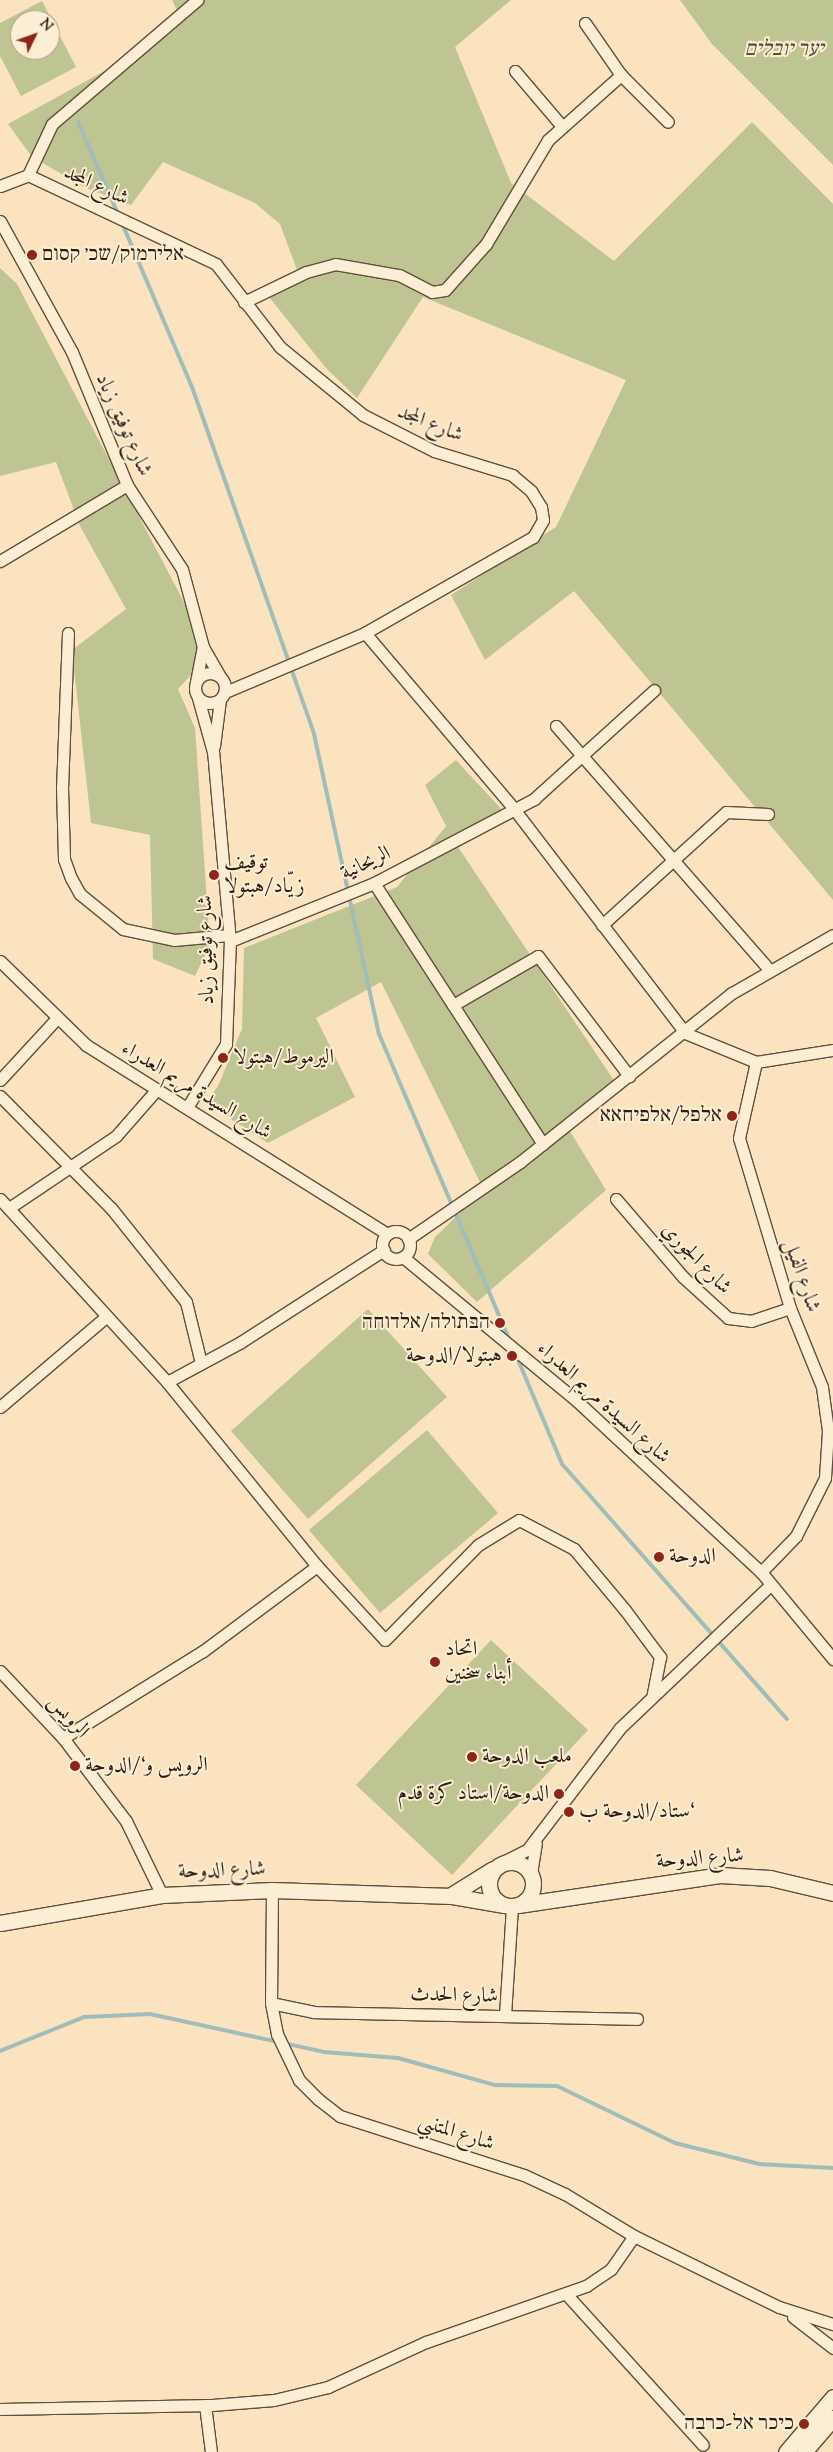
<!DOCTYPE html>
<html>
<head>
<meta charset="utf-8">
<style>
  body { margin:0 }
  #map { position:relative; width:833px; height:2452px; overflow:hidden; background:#fbe3bf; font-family:"Sorts Mill Goudy",Amiri,"Frank Ruhl Libre",serif }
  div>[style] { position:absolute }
  .green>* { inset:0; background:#bec492 }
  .stream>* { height:4px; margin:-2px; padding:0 2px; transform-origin:2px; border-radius:2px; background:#a0bdb9 }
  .roads { filter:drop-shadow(1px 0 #604f3e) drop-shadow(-1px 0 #604f3e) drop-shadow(0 1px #604f3e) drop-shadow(0 -1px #604f3e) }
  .street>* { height:11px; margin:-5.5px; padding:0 5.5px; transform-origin:5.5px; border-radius:5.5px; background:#fcedd5 }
  .street>.ring { margin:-5.5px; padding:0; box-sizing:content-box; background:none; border:11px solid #fcedd5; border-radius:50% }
  .secondary>* { height:15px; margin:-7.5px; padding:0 7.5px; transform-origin:7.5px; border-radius:7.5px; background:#fcedd5 }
  .secondary>.ring { margin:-7.5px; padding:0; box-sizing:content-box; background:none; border:15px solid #fcedd5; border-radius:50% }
  .dots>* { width:14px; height:14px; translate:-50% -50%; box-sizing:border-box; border:2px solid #fcedd5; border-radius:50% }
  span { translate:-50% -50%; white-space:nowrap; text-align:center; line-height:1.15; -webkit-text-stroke:4px #fcedd5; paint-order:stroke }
  .park-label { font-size:21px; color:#585039; font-style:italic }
  .street-label { font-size:21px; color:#2d1e13 }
  .poi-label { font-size:21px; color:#2d1e13 }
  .left { translate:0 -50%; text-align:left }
  .right { translate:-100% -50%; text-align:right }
  .north { position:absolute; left:10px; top:10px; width:50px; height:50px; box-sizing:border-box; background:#fcedd5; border:1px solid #a99a87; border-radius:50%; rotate:48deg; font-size:14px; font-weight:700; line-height:20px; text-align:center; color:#2d1e13 }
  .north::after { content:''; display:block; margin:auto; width:18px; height:22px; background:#8f2418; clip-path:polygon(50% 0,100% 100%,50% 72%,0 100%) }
</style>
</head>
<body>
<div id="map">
  <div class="green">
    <div style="clip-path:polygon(172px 0,511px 0,455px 47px,511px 183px,614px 261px,752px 122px,833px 204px,833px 900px,574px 591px,485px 660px,451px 595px,556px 527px,626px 380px,423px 297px,357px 398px,326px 368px,269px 297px,300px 278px,280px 224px,255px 203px,163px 162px,131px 205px,86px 188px,32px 157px,8px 124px,108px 69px,179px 15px)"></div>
    <div style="clip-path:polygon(680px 0,833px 0,833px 165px,712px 44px)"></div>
    <div style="clip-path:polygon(evenodd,42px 1px,76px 67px,21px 96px,0 56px,0 23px,42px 1px,20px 20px,50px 20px,50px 50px,20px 50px,20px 20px)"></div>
    <div style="clip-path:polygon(0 268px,17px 284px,186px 606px,197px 650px,192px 674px,178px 689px,195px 728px,210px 945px,195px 976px,153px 959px,150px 835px,91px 823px,72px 650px,126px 609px,80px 526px,56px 462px,0 476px)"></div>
    <div style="clip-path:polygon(456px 760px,504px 812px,456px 844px,621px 1091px,568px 1128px,606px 1190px,477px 1302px,428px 1254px,435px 1237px,484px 1190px,381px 982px,316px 1018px,355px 1097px,268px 1143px,206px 1103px,218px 1086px,242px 1029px,244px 948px,397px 887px,446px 826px,425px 785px)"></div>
    <div style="clip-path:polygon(368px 1309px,447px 1397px,308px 1519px,231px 1431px)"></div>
    <div style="clip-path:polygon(427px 1430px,498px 1513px,380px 1613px,309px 1530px)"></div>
    <div style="clip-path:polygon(491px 1640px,588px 1730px,452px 1875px,356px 1785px)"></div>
  </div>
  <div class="stream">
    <div style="left:78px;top:122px;width:100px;rotate:66.5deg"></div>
    <div style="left:122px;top:223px;width:178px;rotate:66.9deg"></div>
    <div style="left:192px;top:387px;width:368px;rotate:70.6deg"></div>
    <div style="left:314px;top:734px;width:307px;rotate:77.8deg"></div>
    <div style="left:379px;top:1034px;width:332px;rotate:66.9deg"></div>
    <div style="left:516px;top:1355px;width:118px;rotate:67.1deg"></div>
    <div style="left:562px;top:1464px;width:340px;rotate:48.6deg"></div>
    <div style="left:0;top:2051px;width:91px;rotate:-22deg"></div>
    <div style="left:84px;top:2017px;width:66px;rotate:-2.6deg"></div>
    <div style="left:150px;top:2014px;width:178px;rotate:12.3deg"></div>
    <div style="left:324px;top:2052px;width:74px;rotate:4.6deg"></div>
    <div style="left:398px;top:2058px;width:101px;rotate:15.6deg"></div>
    <div style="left:495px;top:2085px;width:62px;rotate:0.9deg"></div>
    <div style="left:557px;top:2086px;width:131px;rotate:25.8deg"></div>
    <div style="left:675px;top:2143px;width:87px;rotate:14deg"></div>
    <div style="left:759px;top:2164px;width:74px;rotate:3.1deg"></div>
  </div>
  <div class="roads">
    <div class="street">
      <div style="left:585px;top:23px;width:63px;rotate:55.3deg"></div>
      <div style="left:621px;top:75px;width:66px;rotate:45deg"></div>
      <div style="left:515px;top:71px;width:71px;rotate:49.6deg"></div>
      <div style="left:28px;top:175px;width:56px;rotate:-64.8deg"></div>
      <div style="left:52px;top:124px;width:191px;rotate:-40.5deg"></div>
      <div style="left:0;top:186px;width:30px;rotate:-21deg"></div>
      <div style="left:28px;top:175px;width:208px;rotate:25.3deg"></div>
      <div style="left:216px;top:264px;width:105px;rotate:52.4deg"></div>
      <div style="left:280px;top:347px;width:107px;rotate:39.3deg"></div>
      <div style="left:363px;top:415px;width:80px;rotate:26.9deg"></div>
      <div style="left:434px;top:451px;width:82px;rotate:17.1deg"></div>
      <div style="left:512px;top:475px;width:25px;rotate:40deg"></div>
      <div style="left:531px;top:491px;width:19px;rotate:58deg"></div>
      <div style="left:541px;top:507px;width:13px;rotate:81deg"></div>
      <div style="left:543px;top:520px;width:20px;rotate:120deg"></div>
      <div style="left:533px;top:537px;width:193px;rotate:150.3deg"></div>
      <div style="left:365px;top:633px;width:152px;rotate:157.1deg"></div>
      <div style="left:0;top:221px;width:149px;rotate:61.2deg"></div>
      <div style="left:72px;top:352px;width:144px;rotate:67.5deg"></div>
      <div style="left:127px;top:485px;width:100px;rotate:56.8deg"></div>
      <div style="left:182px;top:569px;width:81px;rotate:74.9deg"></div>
      <div style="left:203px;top:647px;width:34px;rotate:60deg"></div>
      <div style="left:244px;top:302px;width:69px;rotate:-25.8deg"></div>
      <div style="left:306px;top:272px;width:30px;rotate:-15deg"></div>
      <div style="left:335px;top:264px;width:65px;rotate:9.8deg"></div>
      <div style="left:399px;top:275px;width:37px;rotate:27deg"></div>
      <div style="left:432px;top:292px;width:13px;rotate:-9deg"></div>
      <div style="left:445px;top:290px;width:62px;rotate:-48.3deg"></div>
      <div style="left:486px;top:244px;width:121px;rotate:-59.2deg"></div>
      <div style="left:548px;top:140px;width:98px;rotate:-41.7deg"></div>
      <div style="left:0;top:561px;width:148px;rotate:-30.9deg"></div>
      <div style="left:68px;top:633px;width:154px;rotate:92.2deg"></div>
      <div style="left:62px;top:787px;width:72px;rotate:88.4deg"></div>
      <div style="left:64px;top:859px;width:20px;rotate:70deg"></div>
      <div style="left:71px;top:878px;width:18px;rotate:61deg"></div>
      <div style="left:80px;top:894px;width:55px;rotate:39.1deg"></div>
      <div style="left:123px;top:929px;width:52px;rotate:12.2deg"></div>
      <div style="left:174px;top:940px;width:55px;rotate:-5.2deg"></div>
      <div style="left:365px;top:633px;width:231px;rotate:49.7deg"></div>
      <div style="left:514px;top:809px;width:282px;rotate:52.6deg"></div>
      <div style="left:685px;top:1033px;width:77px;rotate:22.2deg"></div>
      <div style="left:756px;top:1062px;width:78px;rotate:-8.9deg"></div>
      <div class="ring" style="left:195px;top:673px;width:19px;height:19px"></div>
      <div style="left:196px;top:682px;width:36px;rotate:-79deg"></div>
      <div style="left:556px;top:726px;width:322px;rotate:48.8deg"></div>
      <div style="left:214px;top:746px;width:46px;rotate:-82.6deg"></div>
      <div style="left:374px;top:883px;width:311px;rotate:57.1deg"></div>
      <div style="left:602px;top:925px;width:168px;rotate:-42.3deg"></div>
      <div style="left:726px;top:812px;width:42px;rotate:2.7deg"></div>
      <div style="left:230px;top:941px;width:155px;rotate:-21.9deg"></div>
      <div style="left:374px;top:883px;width:181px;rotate:-27.7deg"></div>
      <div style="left:534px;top:799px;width:162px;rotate:-42.2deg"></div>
      <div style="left:0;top:961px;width:120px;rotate:44.3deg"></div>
      <div style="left:86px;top:1045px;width:355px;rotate:32.1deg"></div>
      <div style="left:453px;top:1005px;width:98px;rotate:-30deg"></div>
      <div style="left:538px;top:956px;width:151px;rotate:52.8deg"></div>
      <div style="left:756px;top:1062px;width:78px;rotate:102.6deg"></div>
      <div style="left:739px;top:1138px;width:177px;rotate:73.3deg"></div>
      <div style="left:790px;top:1308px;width:85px;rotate:67.9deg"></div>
      <div style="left:822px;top:1387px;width:44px;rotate:82.2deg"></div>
      <div style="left:828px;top:1431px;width:47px;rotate:93.7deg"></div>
      <div style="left:825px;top:1478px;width:65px;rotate:116.6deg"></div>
      <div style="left:796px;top:1536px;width:50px;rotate:134.2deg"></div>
      <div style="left:0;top:1080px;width:84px;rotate:-47.4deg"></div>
      <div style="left:0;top:1096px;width:158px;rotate:45.3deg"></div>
      <div style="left:111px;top:1208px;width:120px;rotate:51.4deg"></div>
      <div style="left:186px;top:1302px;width:63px;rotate:76.2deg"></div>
      <div style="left:188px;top:1106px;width:73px;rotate:-58.5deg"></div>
      <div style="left:226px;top:1044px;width:103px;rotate:-87.8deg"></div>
      <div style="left:230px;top:941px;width:190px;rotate:-95.1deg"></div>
      <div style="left:213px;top:752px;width:56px;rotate:-105.5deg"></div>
      <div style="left:0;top:1199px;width:248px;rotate:47.6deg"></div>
      <div style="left:167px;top:1382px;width:237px;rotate:50.8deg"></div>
      <div style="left:317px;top:1566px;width:100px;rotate:47.4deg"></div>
      <div style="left:385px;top:1640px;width:133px;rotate:-45.6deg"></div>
      <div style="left:478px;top:1545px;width:48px;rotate:-31.4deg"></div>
      <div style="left:519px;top:1520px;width:62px;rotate:27.8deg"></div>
      <div style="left:574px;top:1549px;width:80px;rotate:50.1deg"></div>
      <div style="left:625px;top:1610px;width:59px;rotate:53.3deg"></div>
      <div style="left:660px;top:1657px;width:38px;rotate:101deg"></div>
      <div style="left:616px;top:1199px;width:103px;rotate:49.3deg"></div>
      <div style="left:683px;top:1277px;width:61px;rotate:42.3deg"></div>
      <div style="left:728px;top:1318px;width:23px;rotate:7deg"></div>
      <div style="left:751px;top:1321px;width:41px;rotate:-18.4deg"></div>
      <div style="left:9px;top:1208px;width:129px;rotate:-33.9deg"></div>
      <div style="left:116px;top:1136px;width:62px;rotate:-48.9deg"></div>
      <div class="ring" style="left:382px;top:1231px;width:17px;height:17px"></div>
      <div style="left:408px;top:1239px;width:136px;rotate:-34.5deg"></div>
      <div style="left:520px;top:1162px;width:271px;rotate:-38.6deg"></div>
      <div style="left:732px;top:993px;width:116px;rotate:-29.9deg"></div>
      <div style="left:403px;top:1257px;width:227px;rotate:39.6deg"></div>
      <div style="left:578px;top:1402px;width:250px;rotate:42.9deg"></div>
      <div style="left:761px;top:1572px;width:113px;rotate:50.4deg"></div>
      <div style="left:167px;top:1382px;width:84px;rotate:-28.4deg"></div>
      <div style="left:241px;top:1342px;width:170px;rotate:-32.8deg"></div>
      <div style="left:0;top:1407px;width:140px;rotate:-40.4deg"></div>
      <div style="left:0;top:1671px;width:92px;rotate:46.8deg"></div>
      <div style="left:63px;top:1738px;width:104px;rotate:52.8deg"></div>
      <div style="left:126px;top:1821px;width:82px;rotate:64.1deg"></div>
      <div style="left:63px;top:1738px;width:165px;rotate:-31.9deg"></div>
      <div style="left:203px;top:1651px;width:142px;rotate:-36.7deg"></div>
      <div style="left:501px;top:1863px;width:29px;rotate:-27deg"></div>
      <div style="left:527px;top:1850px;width:153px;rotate:-52.7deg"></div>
      <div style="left:620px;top:1728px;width:206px;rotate:-43.6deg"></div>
      <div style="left:531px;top:1874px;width:31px;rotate:-81deg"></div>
      <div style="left:272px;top:1890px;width:113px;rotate:90.5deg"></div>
      <div style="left:271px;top:2003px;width:32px;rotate:79deg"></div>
      <div style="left:277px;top:2034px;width:51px;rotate:64.4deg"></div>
      <div style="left:299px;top:2080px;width:27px;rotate:45deg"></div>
      <div style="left:318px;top:2099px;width:28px;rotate:38deg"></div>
      <div style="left:340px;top:2116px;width:193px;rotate:17.8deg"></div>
      <div style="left:524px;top:2175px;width:45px;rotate:24.9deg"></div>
      <div style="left:565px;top:2194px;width:81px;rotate:31.3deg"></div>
      <div style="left:634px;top:2236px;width:161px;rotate:26.1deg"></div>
      <div style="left:779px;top:2307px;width:57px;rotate:17.5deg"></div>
      <div style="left:271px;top:2003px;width:44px;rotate:11.8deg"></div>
      <div style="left:314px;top:2012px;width:323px;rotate:1.2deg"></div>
      <div style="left:505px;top:2015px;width:109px;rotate:-86.3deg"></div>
      <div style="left:567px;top:2295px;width:202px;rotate:47.8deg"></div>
      <div style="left:793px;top:2317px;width:51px;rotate:37.8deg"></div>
      <div style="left:205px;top:2405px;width:47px;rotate:82.7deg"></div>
      <div style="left:0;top:2409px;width:212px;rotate:-1.1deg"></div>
      <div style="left:212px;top:2405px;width:62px;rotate:-4.6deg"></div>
      <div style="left:274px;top:2400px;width:56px;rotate:-13.5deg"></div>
      <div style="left:328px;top:2387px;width:108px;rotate:-24.7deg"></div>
      <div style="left:426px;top:2342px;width:170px;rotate:-19.3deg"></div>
      <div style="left:586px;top:2286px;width:30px;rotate:-34deg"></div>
      <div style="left:611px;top:2269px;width:40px;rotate:-55.1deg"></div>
    </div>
    <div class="secondary">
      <div class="ring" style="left:489px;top:1862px;width:29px;height:29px"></div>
      <div style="left:451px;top:1895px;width:49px;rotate:-31.8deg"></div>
      <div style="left:518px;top:1905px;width:204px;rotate:-8.4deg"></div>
      <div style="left:720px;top:1875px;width:50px;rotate:3.4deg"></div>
      <div style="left:770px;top:1878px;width:65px;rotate:13.4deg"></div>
      <div style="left:0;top:1923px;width:164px;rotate:-9.8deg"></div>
      <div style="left:162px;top:1895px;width:110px;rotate:-2.6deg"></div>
      <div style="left:272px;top:1890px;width:180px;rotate:1.9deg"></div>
      <div style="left:452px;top:1896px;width:53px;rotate:9.8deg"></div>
      <div style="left:786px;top:2452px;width:72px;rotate:-49.5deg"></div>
      <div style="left:804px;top:2452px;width:45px;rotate:-49.5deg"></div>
    </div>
  </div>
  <div class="dots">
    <div style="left:32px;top:255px;background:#8f2418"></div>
    <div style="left:214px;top:875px;background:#8f2418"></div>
    <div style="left:223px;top:1058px;background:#8f2418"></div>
    <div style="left:732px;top:1116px;background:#8f2418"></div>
    <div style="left:500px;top:1323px;background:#8f2418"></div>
    <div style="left:512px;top:1356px;background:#8f2418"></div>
    <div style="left:659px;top:1557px;background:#8f2418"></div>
    <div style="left:435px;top:1662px;background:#8f2418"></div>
    <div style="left:472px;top:1757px;background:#8f2418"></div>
    <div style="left:75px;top:1766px;background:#8f2418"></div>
    <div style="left:559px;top:1794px;background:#8f2418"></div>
    <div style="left:569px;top:1812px;background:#8f2418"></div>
    <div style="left:804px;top:2424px;background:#8f2418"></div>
  </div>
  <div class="park-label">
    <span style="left:784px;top:50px">יער יובלים</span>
  </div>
  <div class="street-label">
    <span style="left:96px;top:186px;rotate:25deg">شارع المجد</span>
    <span style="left:430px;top:424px;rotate:22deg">شارع المجد</span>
    <span style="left:123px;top:425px;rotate:66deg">شارع توفيق زياد</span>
    <span style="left:366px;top:864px;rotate:-25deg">الريحانية</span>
    <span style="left:207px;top:950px;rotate:-91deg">شارع توفيق زياد</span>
    <span style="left:196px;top:1091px;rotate:31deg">شارع السيدة مريم العدراء</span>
    <span style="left:696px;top:1259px;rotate:46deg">شارع الجوري</span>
    <span style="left:801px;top:1276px;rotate:71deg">شارع الفيل</span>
    <span style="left:603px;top:1403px;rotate:42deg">شارع السيدة مريم العدراء</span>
    <span style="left:68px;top:1717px;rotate:49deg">الرويس</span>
    <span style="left:700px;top:1859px;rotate:-4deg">شارع الدوحة</span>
    <span style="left:222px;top:1871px;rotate:-2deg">شارع الدوحة</span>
    <span style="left:454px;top:1996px;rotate:1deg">شارع الحدث</span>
    <span style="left:456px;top:2133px;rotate:18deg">شارع المتنبي</span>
  </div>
  <div class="poi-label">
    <span class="left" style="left:42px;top:255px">אלירמוק/שכ׳ קסום</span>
    <span class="left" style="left:224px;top:875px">توقيف<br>زيّاد/هبتولا</span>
    <span class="left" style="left:233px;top:1058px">اليرموط/هبتولا</span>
    <span class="right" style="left:722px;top:1116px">אלפל/אלפיחאא</span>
    <span class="right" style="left:490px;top:1323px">הבתולה/אלדוחה</span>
    <span class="right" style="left:502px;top:1356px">هبتولا/الدوحة</span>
    <span class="left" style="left:669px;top:1557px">الدوحة</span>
    <span class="left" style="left:445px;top:1662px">اتحاد<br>أبناء سخنين</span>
    <span class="left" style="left:482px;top:1757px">ملعب الدوحة</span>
    <span class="left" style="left:85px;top:1766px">الرويس و‘/الدوحة</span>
    <span class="right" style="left:549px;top:1794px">الدوحة/استاد كرة قدم</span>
    <span class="left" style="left:579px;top:1812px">ستاد/الدوحة ب‘</span>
    <span class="right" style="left:794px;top:2424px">כיכר אל-כרבה</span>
  </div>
  <div class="north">N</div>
</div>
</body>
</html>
